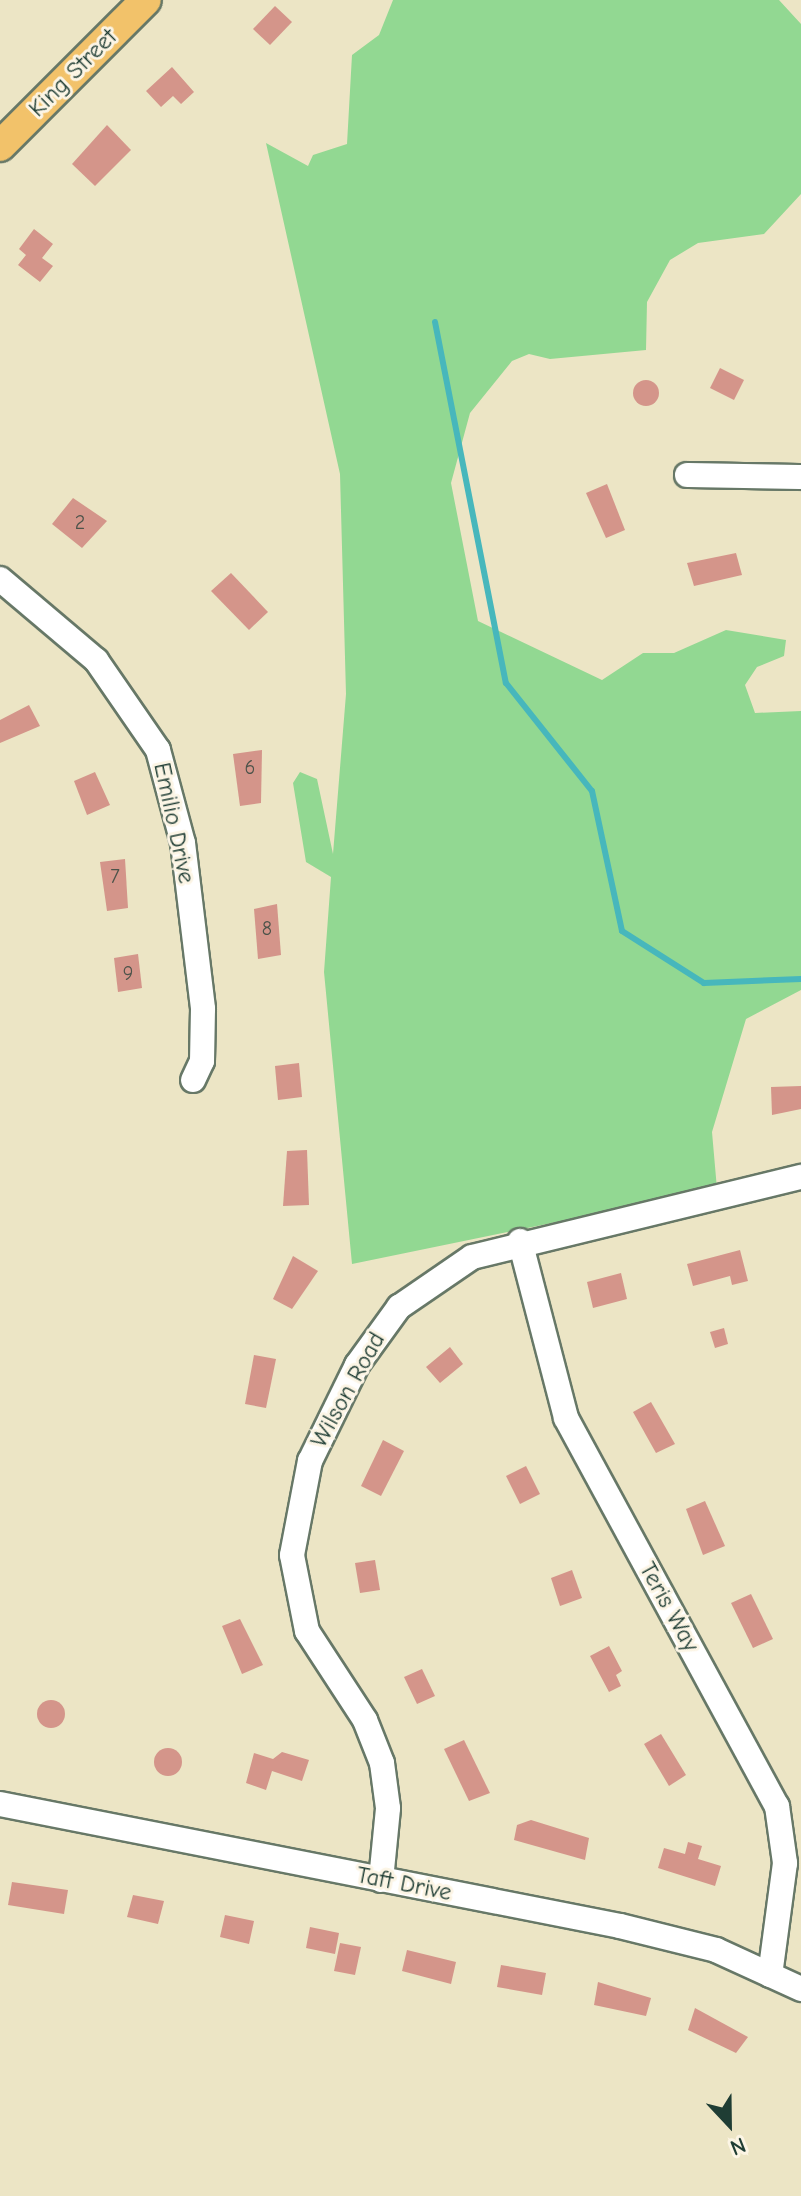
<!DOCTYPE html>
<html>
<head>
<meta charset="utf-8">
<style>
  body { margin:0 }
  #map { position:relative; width:801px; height:2196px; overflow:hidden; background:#ece5c5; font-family:"Comic Neue",sans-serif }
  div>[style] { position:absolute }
  .green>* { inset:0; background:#92d892 }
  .stream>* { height:6px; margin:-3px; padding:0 3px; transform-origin:3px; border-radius:3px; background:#47b7bc }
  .building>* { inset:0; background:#d4958a }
  .round { border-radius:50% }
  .roads { filter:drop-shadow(2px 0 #677867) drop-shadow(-2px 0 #677867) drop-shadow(0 2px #677867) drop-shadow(0 -2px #677867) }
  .minor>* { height:24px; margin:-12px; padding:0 12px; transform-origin:12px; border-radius:12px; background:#fff }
  .major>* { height:30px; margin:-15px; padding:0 15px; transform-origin:15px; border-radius:15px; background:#f2c26a }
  span { translate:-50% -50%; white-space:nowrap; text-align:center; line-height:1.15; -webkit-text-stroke:6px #fcf5e5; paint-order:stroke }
  .number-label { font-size:20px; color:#4c534a }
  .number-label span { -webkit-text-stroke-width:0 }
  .street-label { font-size:24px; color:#1f3d34 }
  .north { position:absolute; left:689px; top:2084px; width:80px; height:80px; -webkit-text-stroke:6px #fcf5e5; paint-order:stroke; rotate:158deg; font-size:22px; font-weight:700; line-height:32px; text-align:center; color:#1f3d34 }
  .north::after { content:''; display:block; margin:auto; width:28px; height:36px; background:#1f3d34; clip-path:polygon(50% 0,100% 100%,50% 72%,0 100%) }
</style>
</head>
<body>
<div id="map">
  <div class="green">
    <div style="clip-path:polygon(393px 0,779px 0,801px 24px,801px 194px,764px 234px,698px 243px,670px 260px,647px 302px,646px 350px,550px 359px,529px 354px,512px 361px,470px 413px,451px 483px,478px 621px,602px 680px,643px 653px,674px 653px,726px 630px,786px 640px,784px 656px,757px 667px,745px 685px,755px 713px,801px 711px,801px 990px,746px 1019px,712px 1132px,717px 1189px,352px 1264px,324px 972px,331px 877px,306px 862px,293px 783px,300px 772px,317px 779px,333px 854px,346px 694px,340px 474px,266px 143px,308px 166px,313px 155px,347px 144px,352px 55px,379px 35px)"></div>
  </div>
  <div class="stream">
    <div style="left:435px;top:322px;width:368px;rotate:78.9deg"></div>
    <div style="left:506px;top:683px;width:138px;rotate:51.5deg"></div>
    <div style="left:592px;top:791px;width:143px;rotate:77.9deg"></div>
    <div style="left:622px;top:931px;width:97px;rotate:32.4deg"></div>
    <div style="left:704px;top:983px;width:97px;rotate:-2.4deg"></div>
  </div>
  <div class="building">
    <div style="clip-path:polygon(275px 6px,292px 22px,270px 45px,253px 29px)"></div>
    <div style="clip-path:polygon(172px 67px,194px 92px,181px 104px,173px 96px,161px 107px,146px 91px)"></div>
    <div style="clip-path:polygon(107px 125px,131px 150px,95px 186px,72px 164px)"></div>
    <div style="clip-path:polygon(34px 229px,53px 244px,42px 258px,53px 266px,40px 282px,18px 265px,26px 255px,19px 249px)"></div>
    <div style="clip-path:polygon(720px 368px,744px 380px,734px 400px,710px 388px)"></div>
    <div class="round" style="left:633px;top:380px;width:26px;height:26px"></div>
    <div style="clip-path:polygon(607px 484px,625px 530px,606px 538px,586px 493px)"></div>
    <div style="clip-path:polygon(73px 498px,107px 521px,82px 548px,52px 524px)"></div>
    <div style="clip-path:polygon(736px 553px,742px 575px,694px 586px,687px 563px)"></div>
    <div style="clip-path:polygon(231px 573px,268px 612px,249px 630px,211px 591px)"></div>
    <div style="clip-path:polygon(29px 705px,40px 726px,0 743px,0 720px)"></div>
    <div style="clip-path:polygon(262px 750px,261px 803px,240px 806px,233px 754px)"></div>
    <div style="clip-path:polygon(95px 772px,110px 805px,87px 815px,74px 781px)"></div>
    <div style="clip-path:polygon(125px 859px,128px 908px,107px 911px,100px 862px)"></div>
    <div style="clip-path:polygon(277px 904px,281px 955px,258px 959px,254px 909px)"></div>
    <div style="clip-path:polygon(138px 954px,142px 988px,118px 992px,114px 958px)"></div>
    <div style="clip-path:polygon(299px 1063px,302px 1097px,278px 1100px,275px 1066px)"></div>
    <div style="clip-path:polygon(801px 1086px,801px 1109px,772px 1115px,771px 1087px)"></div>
    <div style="clip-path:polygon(307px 1150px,309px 1205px,283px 1206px,287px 1151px)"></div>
    <div style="clip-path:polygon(740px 1250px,748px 1281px,732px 1285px,730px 1276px,693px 1286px,687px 1264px)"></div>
    <div style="clip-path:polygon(293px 1256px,318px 1271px,292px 1309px,273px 1299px)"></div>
    <div style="clip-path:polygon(621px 1273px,627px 1299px,593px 1308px,587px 1282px)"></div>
    <div style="clip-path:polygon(724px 1328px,728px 1344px,715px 1348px,710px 1332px)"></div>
    <div style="clip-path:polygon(450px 1347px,463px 1364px,440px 1383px,426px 1367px)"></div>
    <div style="clip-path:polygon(254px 1355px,276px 1359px,266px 1408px,245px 1404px)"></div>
    <div style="clip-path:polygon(651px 1402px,675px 1444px,656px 1453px,633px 1412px)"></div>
    <div style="clip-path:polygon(383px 1440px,404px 1451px,381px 1496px,361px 1486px)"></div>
    <div style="clip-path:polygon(526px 1466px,540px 1494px,520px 1504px,506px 1476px)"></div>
    <div style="clip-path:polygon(705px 1501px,725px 1546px,703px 1555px,686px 1509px)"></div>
    <div style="clip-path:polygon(375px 1560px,380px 1590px,360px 1593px,355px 1563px)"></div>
    <div style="clip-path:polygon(572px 1570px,582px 1598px,560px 1606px,551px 1578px)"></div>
    <div style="clip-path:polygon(751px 1594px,773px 1639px,753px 1648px,731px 1603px)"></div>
    <div style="clip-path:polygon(240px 1619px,263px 1665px,242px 1674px,222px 1626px)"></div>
    <div style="clip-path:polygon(609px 1646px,622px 1671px,616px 1675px,621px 1686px,609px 1692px,590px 1656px)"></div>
    <div style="clip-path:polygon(422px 1669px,435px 1696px,417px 1704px,404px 1677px)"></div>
    <div class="round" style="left:37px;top:1700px;width:28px;height:28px"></div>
    <div style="clip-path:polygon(661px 1734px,686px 1775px,669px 1786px,644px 1744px)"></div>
    <div style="clip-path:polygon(464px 1740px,490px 1793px,469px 1801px,444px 1749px)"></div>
    <div class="round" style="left:154px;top:1748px;width:28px;height:28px"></div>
    <div style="clip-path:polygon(282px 1752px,309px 1760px,302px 1781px,272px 1771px,266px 1790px,246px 1783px,254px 1753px,273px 1759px)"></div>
    <div style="clip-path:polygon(531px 1820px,589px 1838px,585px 1860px,514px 1840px,517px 1825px)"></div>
    <div style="clip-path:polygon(688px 1842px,702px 1846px,698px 1859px,721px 1866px,715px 1886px,658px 1868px,664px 1848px,685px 1854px)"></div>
    <div style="clip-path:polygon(12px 1882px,68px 1890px,64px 1914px,8px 1905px)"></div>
    <div style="clip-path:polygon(133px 1895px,164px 1901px,158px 1924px,127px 1917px)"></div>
    <div style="clip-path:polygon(225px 1915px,254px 1921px,249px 1944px,220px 1937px)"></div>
    <div style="clip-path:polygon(310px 1927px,339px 1933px,335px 1954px,306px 1948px)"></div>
    <div style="clip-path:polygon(340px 1943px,361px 1947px,355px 1975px,334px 1971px)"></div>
    <div style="clip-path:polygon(407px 1950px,456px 1962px,451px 1984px,402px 1971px)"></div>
    <div style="clip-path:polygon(501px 1965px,546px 1973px,542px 1995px,497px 1987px)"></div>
    <div style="clip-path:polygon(598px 1982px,651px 1998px,646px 2016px,594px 2005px)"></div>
    <div style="clip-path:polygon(695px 2008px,748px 2037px,736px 2053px,688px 2030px)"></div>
  </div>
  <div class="roads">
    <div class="minor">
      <div style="left:687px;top:475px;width:114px;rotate:1deg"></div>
      <div style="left:0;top:579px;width:126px;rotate:40.2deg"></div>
      <div style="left:96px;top:660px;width:109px;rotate:55.4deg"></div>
      <div style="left:158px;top:750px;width:96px;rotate:75deg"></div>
      <div style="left:183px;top:843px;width:167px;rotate:83.1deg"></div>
      <div style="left:203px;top:1009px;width:52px;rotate:91.1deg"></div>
      <div style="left:202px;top:1061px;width:21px;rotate:115deg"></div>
      <div style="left:520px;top:1241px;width:183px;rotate:75.4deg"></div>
      <div style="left:566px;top:1418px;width:442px;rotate:61.5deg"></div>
      <div style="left:777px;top:1806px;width:58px;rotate:82deg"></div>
      <div style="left:785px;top:1863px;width:113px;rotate:97.6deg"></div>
      <div style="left:0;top:1804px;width:632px;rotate:11.13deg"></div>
      <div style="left:620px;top:1926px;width:99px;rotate:14deg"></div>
      <div style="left:716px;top:1950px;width:94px;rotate:24.6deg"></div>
      <div style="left:381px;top:1880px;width:72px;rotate:-84.4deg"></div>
      <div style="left:388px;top:1808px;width:45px;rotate:-97.6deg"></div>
      <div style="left:382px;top:1763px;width:46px;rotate:-111.6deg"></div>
      <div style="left:365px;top:1720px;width:106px;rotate:-123.1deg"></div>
      <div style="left:307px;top:1631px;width:77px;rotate:-101.2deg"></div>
      <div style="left:292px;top:1555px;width:96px;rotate:-79.2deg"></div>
      <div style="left:310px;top:1461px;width:107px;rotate:-63.9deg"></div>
      <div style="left:357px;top:1365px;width:72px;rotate:-54.1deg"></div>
      <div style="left:399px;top:1307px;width:88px;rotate:-34.4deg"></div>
      <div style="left:472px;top:1257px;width:339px;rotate:-13.7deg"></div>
    </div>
    <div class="major">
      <div style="left:0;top:146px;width:206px;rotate:-45deg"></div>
    </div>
  </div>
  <div class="number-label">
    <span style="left:80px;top:522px">2</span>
    <span style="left:250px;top:767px">6</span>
    <span style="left:115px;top:876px">7</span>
    <span style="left:267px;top:928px">8</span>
    <span style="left:128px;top:973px">9</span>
  </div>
  <div class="street-label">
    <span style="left:73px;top:73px;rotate:-45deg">King Street</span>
    <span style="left:174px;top:823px;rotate:78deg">Emilio Drive</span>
    <span style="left:348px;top:1390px;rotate:-61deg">Wilson Road</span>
    <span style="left:669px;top:1607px;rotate:61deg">Teris Way</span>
    <span style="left:404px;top:1884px;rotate:11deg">Taft Drive</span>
  </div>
  <div class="north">N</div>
</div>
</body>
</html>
